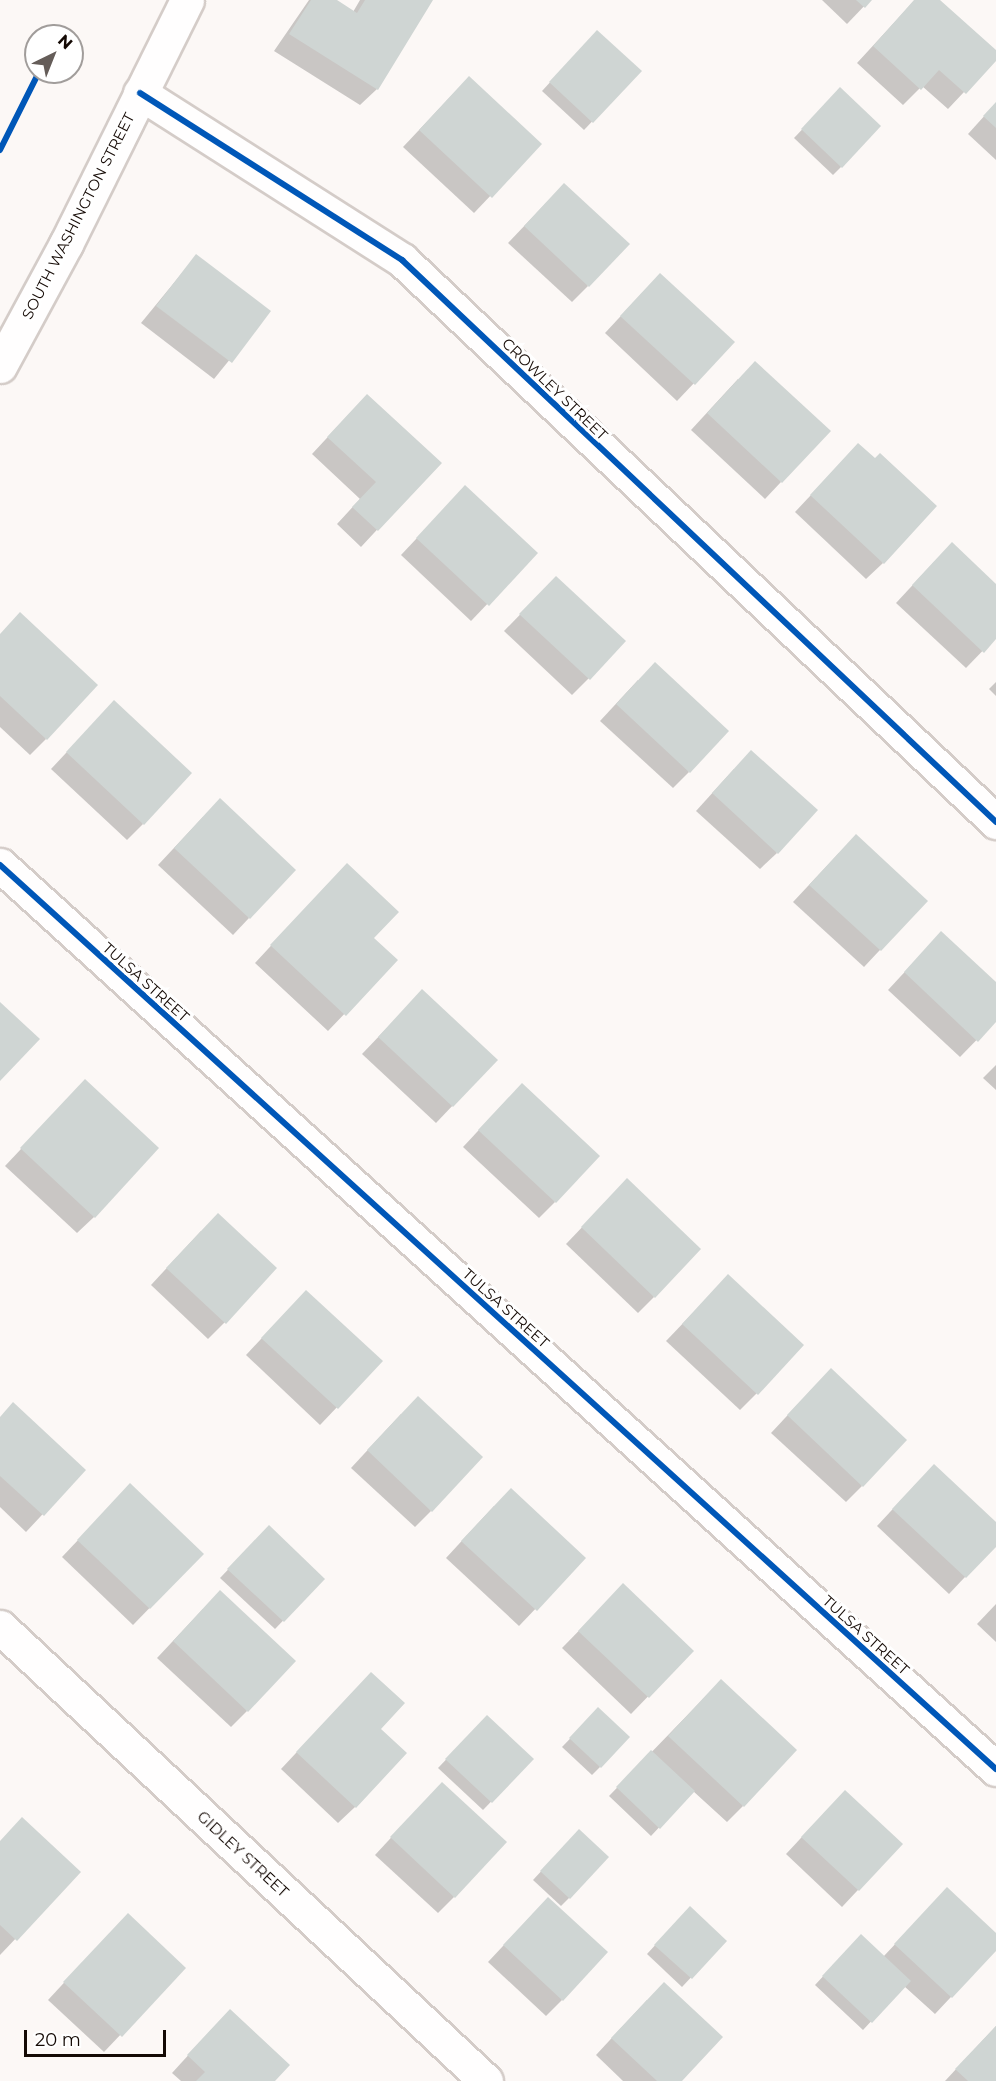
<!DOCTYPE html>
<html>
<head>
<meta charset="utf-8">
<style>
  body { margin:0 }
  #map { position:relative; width:996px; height:2081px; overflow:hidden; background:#fcf8f6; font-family:Montserrat,sans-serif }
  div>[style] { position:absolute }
  .shadow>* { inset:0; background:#0003 }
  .building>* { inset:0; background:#cfd5d3 }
  .roads { filter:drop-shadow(2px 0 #d4ccc8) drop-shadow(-2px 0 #d4ccc8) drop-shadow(0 2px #d4ccc8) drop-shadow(0 -2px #d4ccc8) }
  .minor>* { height:33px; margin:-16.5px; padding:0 16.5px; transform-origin:16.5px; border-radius:16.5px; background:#fffefe }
  .cycleway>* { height:6px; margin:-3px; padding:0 3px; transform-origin:3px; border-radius:3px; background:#0057b8 }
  span { translate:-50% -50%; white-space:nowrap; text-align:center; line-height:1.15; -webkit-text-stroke:6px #fff; paint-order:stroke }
  .street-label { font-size:15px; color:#140904 }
  .north { position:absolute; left:24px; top:24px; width:60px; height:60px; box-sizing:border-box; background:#fff; border:2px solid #a19d9b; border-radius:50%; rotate:43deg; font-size:16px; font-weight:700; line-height:24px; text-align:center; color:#140904 }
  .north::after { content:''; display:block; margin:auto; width:21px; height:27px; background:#655d59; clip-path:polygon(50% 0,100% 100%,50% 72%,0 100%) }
  .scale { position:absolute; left:24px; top:2030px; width:142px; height:27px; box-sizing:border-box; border:3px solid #140904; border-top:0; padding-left:8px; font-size:18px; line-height:21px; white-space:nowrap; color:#140904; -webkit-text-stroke:4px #fff; paint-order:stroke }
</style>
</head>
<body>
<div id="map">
  <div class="shadow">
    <div style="clip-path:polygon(309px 0,334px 0,353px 12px,360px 0,432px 0,377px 89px,360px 105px,274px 51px)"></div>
    <div style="clip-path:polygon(822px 0,870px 0,847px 24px)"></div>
    <div style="clip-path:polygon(915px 0,938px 0,996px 52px,996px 58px,948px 109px,922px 86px,903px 105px,857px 63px)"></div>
    <div style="clip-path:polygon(589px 40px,640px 71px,584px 130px,542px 91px)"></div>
    <div style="clip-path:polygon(453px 94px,540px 144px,474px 213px,403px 147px)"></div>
    <div style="clip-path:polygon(832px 98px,841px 167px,833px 175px,794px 138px)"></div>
    <div style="clip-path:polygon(996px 103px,996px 160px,968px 134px)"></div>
    <div style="clip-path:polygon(548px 201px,588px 286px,572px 302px,508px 243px)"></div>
    <div style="clip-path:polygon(196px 256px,269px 311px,214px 379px,141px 323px)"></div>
    <div style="clip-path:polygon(644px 291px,733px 342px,677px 401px,605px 333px)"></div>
    <div style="clip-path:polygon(738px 379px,781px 482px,765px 499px,691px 430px)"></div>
    <div style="clip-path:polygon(351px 412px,439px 463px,361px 547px,337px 524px,360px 499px,312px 454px)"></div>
    <div style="clip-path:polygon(842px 462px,883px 563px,866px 579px,795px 512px)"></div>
    <div style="clip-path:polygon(449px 504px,536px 553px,471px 621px,401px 555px)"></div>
    <div style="clip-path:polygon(935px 561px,996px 586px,996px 637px,966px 668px,896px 603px)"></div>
    <div style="clip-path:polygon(540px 594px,589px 678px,572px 695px,504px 631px)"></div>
    <div style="clip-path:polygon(0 635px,46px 739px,30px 755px,0 727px)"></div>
    <div style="clip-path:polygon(638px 680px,689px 772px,673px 788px,600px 721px)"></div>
    <div style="clip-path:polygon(996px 682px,996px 696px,989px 689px)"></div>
    <div style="clip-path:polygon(98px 719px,143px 824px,127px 840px,51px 769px)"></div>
    <div style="clip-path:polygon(734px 769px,777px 853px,760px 869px,696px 811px)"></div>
    <div style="clip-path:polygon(203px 817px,249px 918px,233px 935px,158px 865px)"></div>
    <div style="clip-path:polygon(839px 853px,926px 901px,864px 967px,793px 902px)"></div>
    <div style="clip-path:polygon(330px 882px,372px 938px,396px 960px,328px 1031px,255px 963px)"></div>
    <div style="clip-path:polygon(925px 950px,996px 984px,996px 1020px,960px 1057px,888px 990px)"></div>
    <div style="clip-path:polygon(406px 1008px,496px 1060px,436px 1123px,362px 1054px)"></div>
    <div style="clip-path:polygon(996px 1065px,996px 1090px,983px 1078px)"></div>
    <div style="clip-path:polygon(69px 1098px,94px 1217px,77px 1233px,5px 1166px)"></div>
    <div style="clip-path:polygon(506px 1101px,555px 1202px,539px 1218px,463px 1147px)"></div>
    <div style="clip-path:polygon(611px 1197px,654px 1297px,638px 1313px,566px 1244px)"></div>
    <div style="clip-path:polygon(201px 1231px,225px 1322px,208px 1339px,151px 1285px)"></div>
    <div style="clip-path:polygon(712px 1293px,757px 1393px,740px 1410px,666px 1341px)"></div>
    <div style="clip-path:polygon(290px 1308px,381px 1361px,320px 1425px,246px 1355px)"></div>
    <div style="clip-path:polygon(814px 1387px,862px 1486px,846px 1502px,771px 1433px)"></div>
    <div style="clip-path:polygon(401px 1414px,431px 1511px,415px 1527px,351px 1468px)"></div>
    <div style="clip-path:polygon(0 1418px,84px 1470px,26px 1532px,0 1507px)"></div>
    <div style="clip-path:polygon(917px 1483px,996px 1524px,996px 1544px,949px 1594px,877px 1526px)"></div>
    <div style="clip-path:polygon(114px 1502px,202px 1554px,133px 1625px,62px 1557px)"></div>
    <div style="clip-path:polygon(494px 1506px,584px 1558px,519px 1626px,446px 1558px)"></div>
    <div style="clip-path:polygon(261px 1535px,323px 1579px,275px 1629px,220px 1578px)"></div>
    <div style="clip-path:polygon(607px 1602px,692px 1651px,631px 1714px,562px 1648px)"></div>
    <div style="clip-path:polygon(996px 1604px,996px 1642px,977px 1624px)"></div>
    <div style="clip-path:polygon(203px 1609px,247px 1711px,231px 1727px,157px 1658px)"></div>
    <div style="clip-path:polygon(355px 1690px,379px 1729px,355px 1807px,338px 1823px,281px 1769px)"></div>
    <div style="clip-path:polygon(705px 1697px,743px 1806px,727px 1822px,693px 1791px,651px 1836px,609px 1796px)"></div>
    <div style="clip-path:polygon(590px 1718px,600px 1767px,592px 1775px,562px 1747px)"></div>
    <div style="clip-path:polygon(479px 1725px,532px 1759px,483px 1810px,438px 1768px)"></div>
    <div style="clip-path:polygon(426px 1800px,454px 1897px,438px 1913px,375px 1855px)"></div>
    <div style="clip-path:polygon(829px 1808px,901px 1844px,842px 1907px,786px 1854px)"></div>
    <div style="clip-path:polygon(571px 1839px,569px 1898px,561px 1906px,533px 1880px)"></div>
    <div style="clip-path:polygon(0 1842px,79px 1872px,0 1955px)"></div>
    <div style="clip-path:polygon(931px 1906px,996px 1935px,996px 1949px,935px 2014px,904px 1986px,863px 2030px,815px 1985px,853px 1944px,883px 1957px)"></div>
    <div style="clip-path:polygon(532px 1915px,562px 2000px,546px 2016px,488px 1962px)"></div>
    <div style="clip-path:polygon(682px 1916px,725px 1941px,682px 1987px,647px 1954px)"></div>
    <div style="clip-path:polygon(111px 1932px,184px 1968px,104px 2052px,48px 2000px)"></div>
    <div style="clip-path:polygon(647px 2000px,680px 2081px,623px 2081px,596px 2055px)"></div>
    <div style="clip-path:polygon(996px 2026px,996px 2081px,945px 2081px)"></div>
    <div style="clip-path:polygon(214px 2027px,273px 2081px,181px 2081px,172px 2073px)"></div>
  </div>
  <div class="building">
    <div style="clip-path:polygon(311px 0,337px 0,357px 13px,365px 0,433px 0,378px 90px,289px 34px)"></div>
    <div style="clip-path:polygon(856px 0,872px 0,865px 8px)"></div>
    <div style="clip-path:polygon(914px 0,940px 0,996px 50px,996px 61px,966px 94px,939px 70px,921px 90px,873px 46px)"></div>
    <div style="clip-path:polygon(597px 30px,642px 71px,593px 123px,549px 82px)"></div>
    <div style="clip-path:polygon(469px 76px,542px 144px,492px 198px,419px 130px)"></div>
    <div style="clip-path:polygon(840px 87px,881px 126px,842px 168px,801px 129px)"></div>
    <div style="clip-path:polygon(996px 102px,996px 128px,983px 116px)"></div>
    <div style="clip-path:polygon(564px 183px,630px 244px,589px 287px,524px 226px)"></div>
    <div style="clip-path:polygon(196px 254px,271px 311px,232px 363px,156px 306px)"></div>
    <div style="clip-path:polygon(660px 273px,735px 342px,695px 385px,620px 316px)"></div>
    <div style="clip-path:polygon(755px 361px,831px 431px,782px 483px,707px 413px)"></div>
    <div style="clip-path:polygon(367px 394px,442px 463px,378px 531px,352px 507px,376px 482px,327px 437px)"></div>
    <div style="clip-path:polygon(858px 443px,875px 458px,880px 453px,937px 506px,884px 564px,810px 495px)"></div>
    <div style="clip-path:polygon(465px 485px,538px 553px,489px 606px,416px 538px)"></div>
    <div style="clip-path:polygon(952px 542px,996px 584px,996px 639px,984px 653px,912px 585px)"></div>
    <div style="clip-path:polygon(556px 576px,626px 641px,590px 680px,519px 614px)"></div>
    <div style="clip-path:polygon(20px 612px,98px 685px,47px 740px,0 696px,0 634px)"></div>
    <div style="clip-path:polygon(655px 662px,729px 731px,690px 773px,616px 704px)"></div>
    <div style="clip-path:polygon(114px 700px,192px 773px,144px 825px,66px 752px)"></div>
    <div style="clip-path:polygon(751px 750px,818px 810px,778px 854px,712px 793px)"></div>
    <div style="clip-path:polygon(220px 798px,296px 870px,250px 919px,174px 848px)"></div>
    <div style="clip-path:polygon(856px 834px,928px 901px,881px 951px,809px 885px)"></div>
    <div style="clip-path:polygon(347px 863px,399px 912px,374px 938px,398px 960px,346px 1016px,270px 945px)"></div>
    <div style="clip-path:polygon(941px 931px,996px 982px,996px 1022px,978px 1042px,904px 972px)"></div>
    <div style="clip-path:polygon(422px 989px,498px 1060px,453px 1107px,378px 1037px)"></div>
    <div style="clip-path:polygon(0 1002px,40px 1039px,0 1081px)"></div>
    <div style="clip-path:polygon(85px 1079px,159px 1148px,95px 1218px,20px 1148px)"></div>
    <div style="clip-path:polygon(522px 1083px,600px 1156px,556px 1203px,478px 1130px)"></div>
    <div style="clip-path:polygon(627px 1178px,701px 1249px,655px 1298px,581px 1227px)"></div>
    <div style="clip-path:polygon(218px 1213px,277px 1268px,226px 1324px,166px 1268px)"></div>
    <div style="clip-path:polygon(728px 1274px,804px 1345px,758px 1395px,682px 1324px)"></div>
    <div style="clip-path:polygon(306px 1290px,383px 1361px,338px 1409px,261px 1338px)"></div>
    <div style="clip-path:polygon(831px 1368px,907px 1440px,863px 1487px,787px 1415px)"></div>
    <div style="clip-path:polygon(418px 1396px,483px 1457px,432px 1512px,367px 1450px)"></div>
    <div style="clip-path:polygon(13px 1402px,86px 1470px,44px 1516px,0 1476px,0 1417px)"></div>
    <div style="clip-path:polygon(934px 1464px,996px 1522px,996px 1547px,966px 1578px,892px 1509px)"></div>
    <div style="clip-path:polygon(130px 1483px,204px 1554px,150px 1609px,77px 1540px)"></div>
    <div style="clip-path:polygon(511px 1488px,586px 1558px,537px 1611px,461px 1541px)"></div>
    <div style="clip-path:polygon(269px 1525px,325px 1579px,284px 1622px,227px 1569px)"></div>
    <div style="clip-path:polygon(623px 1583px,694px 1651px,649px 1698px,578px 1631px)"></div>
    <div style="clip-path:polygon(220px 1590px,296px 1661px,248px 1712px,173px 1641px)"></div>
    <div style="clip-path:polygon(371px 1672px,405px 1703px,381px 1729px,407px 1753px,356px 1808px,296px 1752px)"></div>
    <div style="clip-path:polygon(721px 1679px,797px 1750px,744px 1807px,668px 1736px)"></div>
    <div style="clip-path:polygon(598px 1707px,630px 1737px,601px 1768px,569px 1738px)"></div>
    <div style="clip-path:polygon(487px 1715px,534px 1759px,492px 1803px,445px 1759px)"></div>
    <div style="clip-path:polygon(651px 1750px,695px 1791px,660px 1829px,616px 1787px)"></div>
    <div style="clip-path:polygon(442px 1782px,507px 1842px,455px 1898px,390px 1837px)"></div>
    <div style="clip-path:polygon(845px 1790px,903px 1844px,859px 1891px,801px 1837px)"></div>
    <div style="clip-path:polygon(22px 1817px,81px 1872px,17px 1941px,0 1925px,0 1841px)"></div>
    <div style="clip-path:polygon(579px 1829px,609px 1857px,570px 1899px,540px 1871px)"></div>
    <div style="clip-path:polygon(947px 1887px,996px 1933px,996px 1951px,952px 1998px,894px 1944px)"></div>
    <div style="clip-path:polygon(548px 1897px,608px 1952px,563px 2001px,503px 1945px)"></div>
    <div style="clip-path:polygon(690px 1906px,727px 1941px,692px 1979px,654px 1945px)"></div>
    <div style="clip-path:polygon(128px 1913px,186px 1968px,122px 2037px,63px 1982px)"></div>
    <div style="clip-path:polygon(861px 1934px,911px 1981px,872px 2023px,822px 1976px)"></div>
    <div style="clip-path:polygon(664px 1982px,723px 2037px,682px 2081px,657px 2081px,611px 2038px)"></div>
    <div style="clip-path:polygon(230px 2009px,290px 2065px,275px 2081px,196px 2081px,205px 2072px,187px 2055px)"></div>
    <div style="clip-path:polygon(996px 2026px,996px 2081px,968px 2081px,955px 2069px)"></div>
  </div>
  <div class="roads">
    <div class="minor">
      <div style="left:140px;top:93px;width:311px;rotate:32.5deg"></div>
      <div style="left:402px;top:260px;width:818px;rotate:43.41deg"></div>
      <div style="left:0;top:366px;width:139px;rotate:-61.6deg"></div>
      <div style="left:66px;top:244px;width:272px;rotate:-63.6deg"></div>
      <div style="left:0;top:865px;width:1345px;rotate:42.23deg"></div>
      <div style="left:0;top:1627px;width:665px;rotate:43.05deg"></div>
    </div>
  </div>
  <div class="cycleway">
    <div style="left:140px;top:93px;width:311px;rotate:32.5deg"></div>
    <div style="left:402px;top:260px;width:818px;rotate:43.41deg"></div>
    <div style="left:0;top:150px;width:87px;rotate:-63.4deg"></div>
    <div style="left:0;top:865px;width:1345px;rotate:42.23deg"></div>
  </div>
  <div class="street-label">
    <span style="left:78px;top:216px;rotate:-63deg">SOUTH WASHINGTON STREET</span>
    <span style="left:555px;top:389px;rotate:44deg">CROWLEY STREET</span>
    <span style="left:146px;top:982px;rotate:42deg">TULSA STREET</span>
    <span style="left:506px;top:1308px;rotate:42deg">TULSA STREET</span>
    <span style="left:866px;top:1635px;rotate:42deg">TULSA STREET</span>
    <span style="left:243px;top:1854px;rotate:43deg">GIDLEY STREET</span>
  </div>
  <div class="north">N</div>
  <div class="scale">20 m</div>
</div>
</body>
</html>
